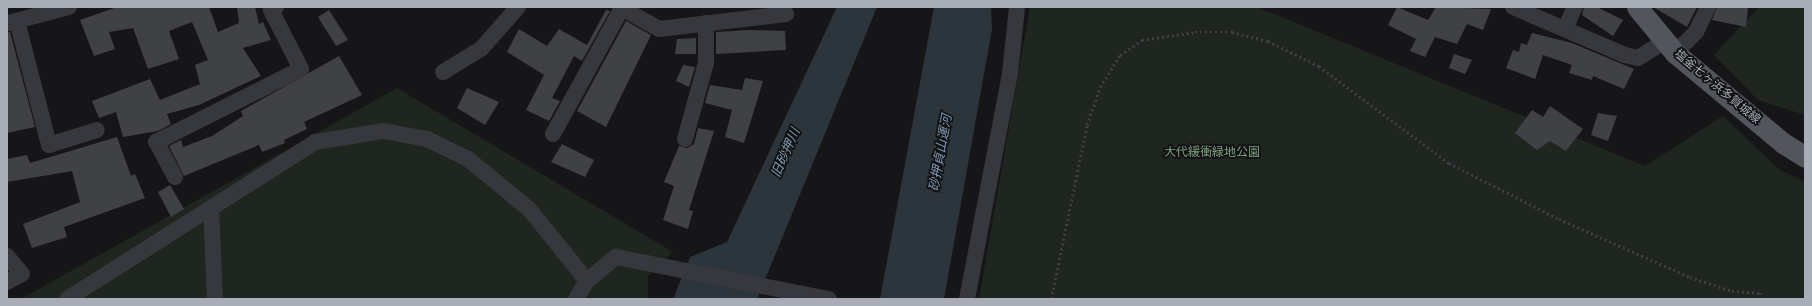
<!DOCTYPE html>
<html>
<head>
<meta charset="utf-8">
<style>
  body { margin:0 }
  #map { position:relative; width:1812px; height:306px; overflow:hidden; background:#161618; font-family:Rubik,"Noto Sans JP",sans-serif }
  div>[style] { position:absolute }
  .green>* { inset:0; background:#1e261f }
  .water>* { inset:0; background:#2c353c }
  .building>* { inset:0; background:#404145 }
  .path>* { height:2.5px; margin-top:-1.25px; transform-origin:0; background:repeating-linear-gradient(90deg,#3d3f44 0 2px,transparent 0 5px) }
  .minor>* { height:16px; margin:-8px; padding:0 8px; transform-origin:8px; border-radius:8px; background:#37383d }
  .major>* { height:21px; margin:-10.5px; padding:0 10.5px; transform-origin:10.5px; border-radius:10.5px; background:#53555c }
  span { translate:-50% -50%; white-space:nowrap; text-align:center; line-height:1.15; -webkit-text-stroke:3.5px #111113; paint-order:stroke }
  .street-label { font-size:12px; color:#a8adb8 }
  .park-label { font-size:12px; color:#7fa381 }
  .water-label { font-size:13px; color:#7f9bb3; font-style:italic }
  .frame { position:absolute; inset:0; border:8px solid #a8adb8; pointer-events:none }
</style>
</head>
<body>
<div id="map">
  <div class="green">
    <div style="clip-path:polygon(1030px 7px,1257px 7px,1645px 166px,1723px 116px,1780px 170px,1805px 182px,1805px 299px,979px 299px)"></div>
    <div style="clip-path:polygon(1759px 7px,1805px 7px,1805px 115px,1758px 100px,1714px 55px)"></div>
    <div style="clip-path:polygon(397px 88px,673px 252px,648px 276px,648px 299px,21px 299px)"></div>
  </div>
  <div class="water">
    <div style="clip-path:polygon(837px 7px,877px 7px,757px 299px,673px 299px,690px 257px,727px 242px)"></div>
    <div style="clip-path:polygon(934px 7px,991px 7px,992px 29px,944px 299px,880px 299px)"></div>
  </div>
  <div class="building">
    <div style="clip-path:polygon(117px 7px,209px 7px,218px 32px,239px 23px,237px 7px,255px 7px,259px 24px,263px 22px,271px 40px,243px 48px,261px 76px,199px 105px,167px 114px,171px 124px,158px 131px,123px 137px,116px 112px,99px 118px,92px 101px,150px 79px,160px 100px,200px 84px,195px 65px,208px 60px,192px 22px,169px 31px,179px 59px,148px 69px,133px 28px,109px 32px,115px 49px,94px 56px,80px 20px)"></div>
    <div style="clip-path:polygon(1397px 7px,1428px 20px,1436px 7px,1491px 9px,1483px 30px,1467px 24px,1457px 44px,1435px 37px,1425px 57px,1410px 51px,1416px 39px,1388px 25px)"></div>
    <div style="clip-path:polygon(1584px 7px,1597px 7px,1623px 20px,1613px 36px,1582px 15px)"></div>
    <div style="clip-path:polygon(1653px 7px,1697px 7px,1687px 27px)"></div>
    <div style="clip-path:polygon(1717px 7px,1748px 8px,1746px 27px,1712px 20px)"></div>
    <div style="clip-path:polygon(329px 10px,348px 40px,336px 46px,318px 17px)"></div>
    <div style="clip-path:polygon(606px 10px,610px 11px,582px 61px,574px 56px,552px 98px,560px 101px,549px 121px,526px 110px,544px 75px,507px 52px,519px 29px,547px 46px,559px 29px,587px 45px)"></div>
    <div style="clip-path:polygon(626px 21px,651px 35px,606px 127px,577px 111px)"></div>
    <div style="clip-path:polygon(749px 30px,785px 31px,786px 50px,716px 54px,716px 32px)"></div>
    <div style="clip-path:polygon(7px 32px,10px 32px,35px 127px,7px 133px)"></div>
    <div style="clip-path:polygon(1532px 33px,1572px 43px,1634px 69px,1624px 89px,1593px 76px,1592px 80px,1569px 73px,1572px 65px,1543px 55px,1535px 79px,1506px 68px,1513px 50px,1519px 52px,1521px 43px,1527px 45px)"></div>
    <div style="clip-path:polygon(696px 38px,696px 54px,675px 54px,677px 39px)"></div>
    <div style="clip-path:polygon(1454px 54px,1472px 60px,1465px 74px,1449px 68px)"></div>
    <div style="clip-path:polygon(339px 56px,362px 95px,304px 122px,307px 129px,284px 140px,285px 143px,262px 152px,259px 145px,184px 176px,169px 146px,181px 140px,183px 147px,212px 136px,243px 116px,241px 111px)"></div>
    <div style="clip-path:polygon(683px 65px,695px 67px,689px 87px,676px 81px)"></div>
    <div style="clip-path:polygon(745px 78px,763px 81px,744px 143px,725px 137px,732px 110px,705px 103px,710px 85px,742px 90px)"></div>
    <div style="clip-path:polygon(467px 88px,499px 102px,485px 125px,457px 108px)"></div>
    <div style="clip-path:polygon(1550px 106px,1583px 129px,1566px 151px,1550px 141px,1537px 150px,1515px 133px,1532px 110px,1543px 117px)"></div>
    <div style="clip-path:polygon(1598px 113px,1617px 116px,1608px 141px,1591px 135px)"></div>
    <div style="clip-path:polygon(698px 128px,714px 131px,689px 210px,693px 211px,688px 229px,663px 220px,674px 186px,664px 182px,679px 146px,687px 148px,694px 144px)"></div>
    <div style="clip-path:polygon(117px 137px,131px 176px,135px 174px,145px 198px,64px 227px,67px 237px,32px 248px,23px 224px,80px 202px,72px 171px,7px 182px,7px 159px,27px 155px,30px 163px)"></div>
    <div style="clip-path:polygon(562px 144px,594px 160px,585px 177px,551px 162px)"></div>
    <div style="clip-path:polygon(170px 185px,184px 209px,171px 217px,158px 192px)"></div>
  </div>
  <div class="path">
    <div style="left:1051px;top:299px;width:178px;rotate:-78.3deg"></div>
    <div style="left:1087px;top:125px;width:40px;rotate:-71.1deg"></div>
    <div style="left:1100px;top:87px;width:38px;rotate:-58deg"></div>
    <div style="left:1120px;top:55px;width:27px;rotate:-34deg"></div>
    <div style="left:1142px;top:40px;width:54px;rotate:-8.6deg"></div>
    <div style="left:1195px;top:32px;width:37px"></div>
    <div style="left:1232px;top:32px;width:37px;rotate:14deg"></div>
    <div style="left:1268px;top:41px;width:57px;rotate:26.1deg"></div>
    <div style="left:1319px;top:66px;width:162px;rotate:36.7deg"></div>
    <div style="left:1449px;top:163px;width:123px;rotate:27deg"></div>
    <div style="left:1559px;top:219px;width:143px;rotate:23.9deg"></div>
    <div style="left:1690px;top:277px;width:44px;rotate:18.4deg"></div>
    <div style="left:1732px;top:291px;width:28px;rotate:4deg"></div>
    <div style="left:1760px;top:293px;width:6px;rotate:81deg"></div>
  </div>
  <div class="minor">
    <div style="left:620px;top:7px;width:45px;rotate:29.4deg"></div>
    <div style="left:659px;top:29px;width:128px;rotate:-6.7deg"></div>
    <div style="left:1513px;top:7px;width:122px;rotate:23.2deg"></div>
    <div style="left:1625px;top:55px;width:13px;rotate:13deg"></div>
    <div style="left:1638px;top:58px;width:32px;rotate:-32deg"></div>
    <div style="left:17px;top:21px;width:128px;rotate:75.5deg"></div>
    <div style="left:49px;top:145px;width:50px;rotate:-17.4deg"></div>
    <div style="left:8px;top:23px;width:63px;rotate:-14.7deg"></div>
    <div style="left:1565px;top:29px;width:24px;rotate:-66deg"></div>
    <div style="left:1675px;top:53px;width:30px;rotate:-45deg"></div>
    <div style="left:1696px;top:32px;width:28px;rotate:-64deg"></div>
    <div style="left:443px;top:72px;width:44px;rotate:-31.2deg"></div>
    <div style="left:481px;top:49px;width:56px;rotate:-48.6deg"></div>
    <div style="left:553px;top:134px;width:144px;rotate:-61.3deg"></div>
    <div style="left:685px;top:139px;width:79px;rotate:-74.6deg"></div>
    <div style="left:706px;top:63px;width:40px;rotate:-90deg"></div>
    <div style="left:175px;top:177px;width:40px;rotate:-118deg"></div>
    <div style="left:156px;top:142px;width:162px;rotate:-26.7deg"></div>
    <div style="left:301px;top:69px;width:66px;rotate:-117deg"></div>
    <div style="left:271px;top:10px;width:6px;rotate:-31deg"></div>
    <div style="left:211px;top:208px;width:91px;rotate:87.5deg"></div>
    <div style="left:7px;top:256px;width:23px;rotate:50deg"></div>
    <div style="left:22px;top:274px;width:17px;rotate:152deg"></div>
    <div style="left:67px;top:299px;width:294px;rotate:-32.3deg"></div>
    <div style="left:315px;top:142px;width:70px;rotate:-9.1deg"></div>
    <div style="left:384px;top:131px;width:44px;rotate:10.5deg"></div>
    <div style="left:427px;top:139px;width:46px;rotate:26deg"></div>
    <div style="left:468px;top:159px;width:80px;rotate:39.4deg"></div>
    <div style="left:530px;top:210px;width:91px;rotate:51.2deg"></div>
    <div style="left:576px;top:299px;width:21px;rotate:-59deg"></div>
    <div style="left:587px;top:281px;width:38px;rotate:-40deg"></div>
    <div style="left:616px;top:257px;width:217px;rotate:11.2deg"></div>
    <div style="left:967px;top:299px;width:229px;rotate:-79.2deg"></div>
    <div style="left:1010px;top:74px;width:67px;rotate:-84deg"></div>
  </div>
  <div class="major">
    <div style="left:1637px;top:7px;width:60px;rotate:50.4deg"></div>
    <div style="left:1675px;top:53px;width:141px;rotate:39.8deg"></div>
    <div style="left:1783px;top:143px;width:26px;rotate:32deg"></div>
  </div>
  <div class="street-label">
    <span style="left:1717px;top:87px;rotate:40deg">塩釜七ヶ浜多賀城線</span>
  </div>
  <div class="park-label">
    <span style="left:1212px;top:153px">大代緩衝緑地公園</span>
  </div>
  <div class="water-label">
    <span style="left:786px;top:153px;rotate:-66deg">旧砂押川</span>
    <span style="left:941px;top:153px;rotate:-80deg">砂押貞山運河</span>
  </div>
  <div class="frame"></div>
</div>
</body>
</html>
